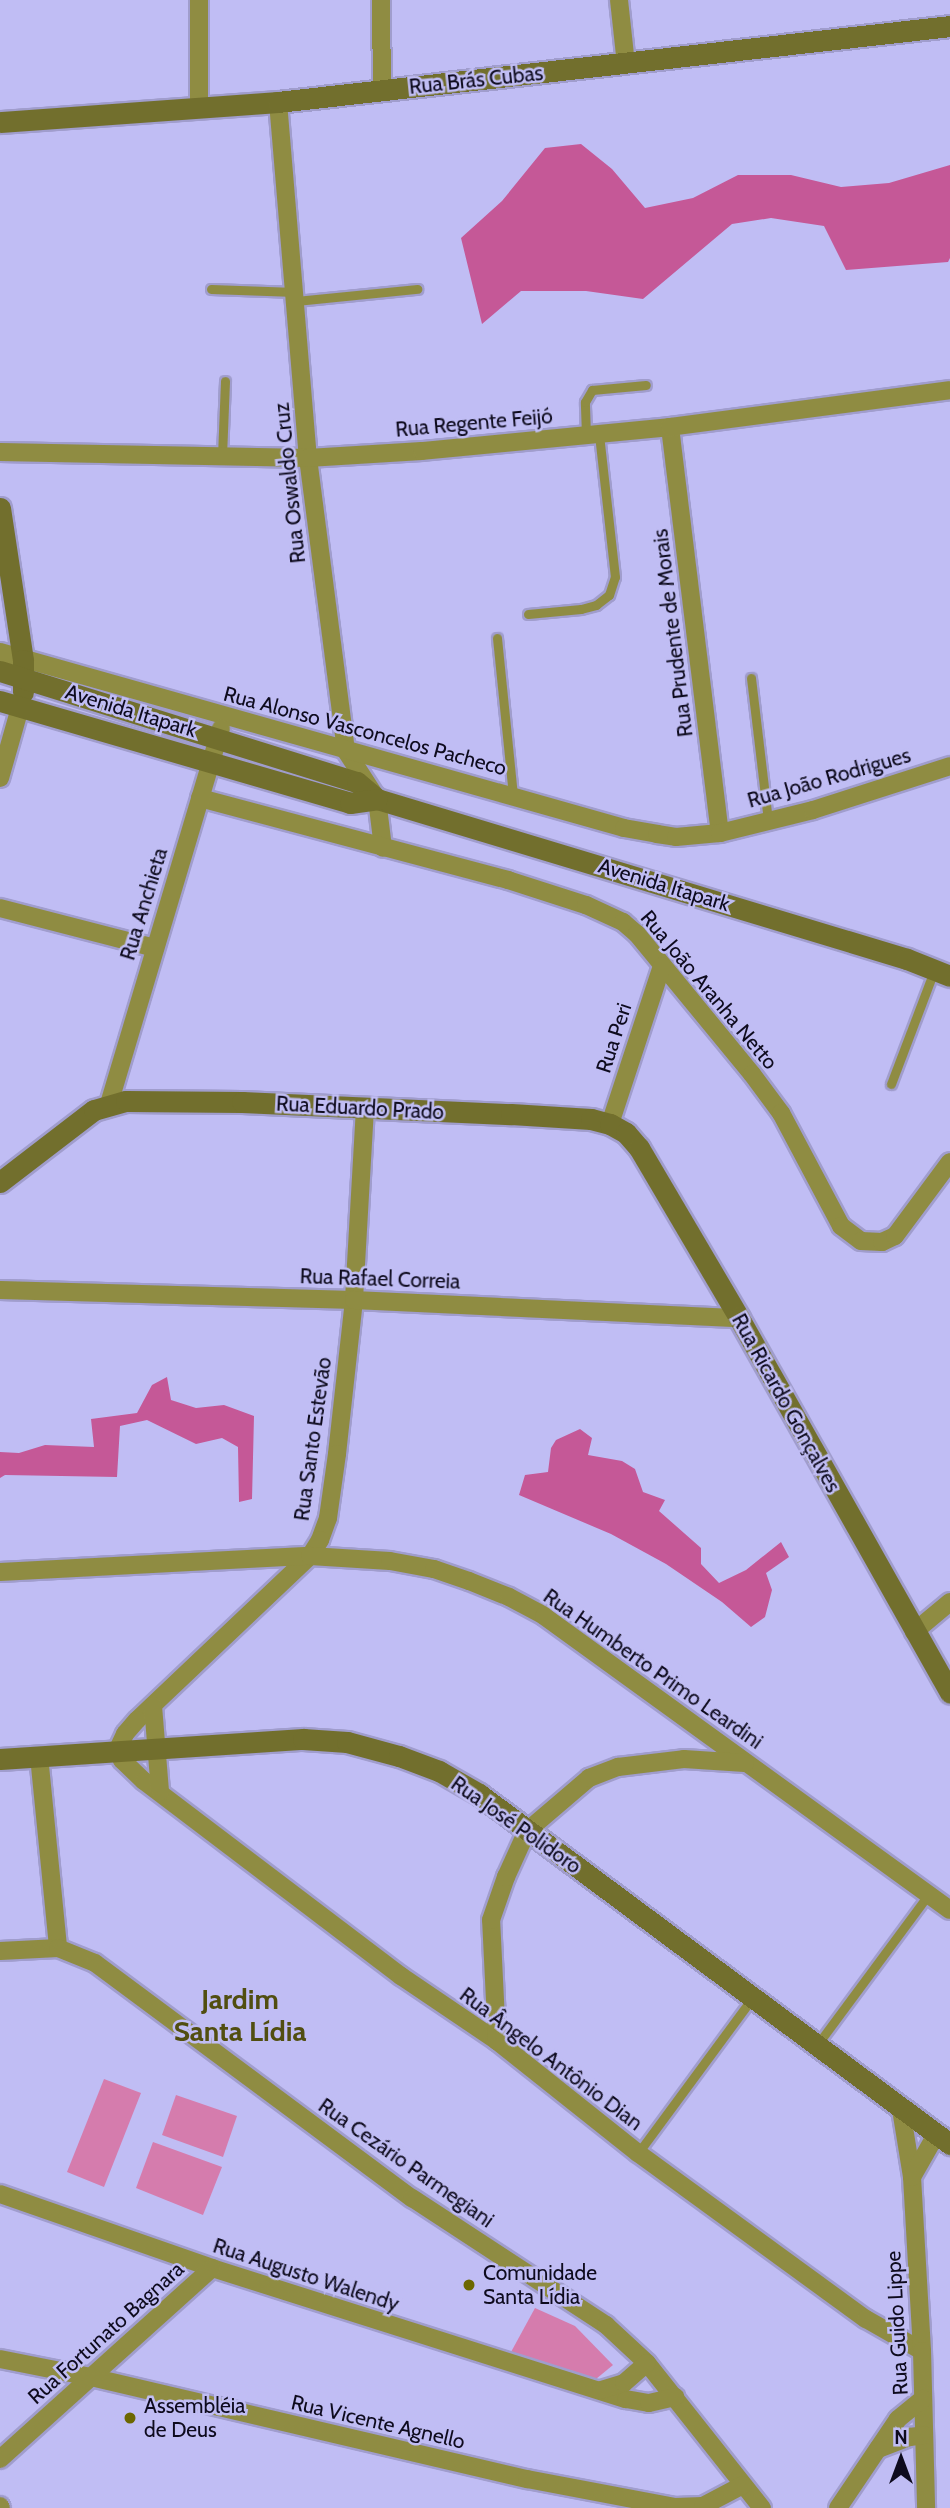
<!DOCTYPE html>
<html>
<head>
<meta charset="utf-8">
<style>
  body { margin:0 }
  #map { position:relative; width:950px; height:2508px; overflow:hidden; background:#c0bdf4; font-family:Cabin,sans-serif }
  div>[style] { position:absolute }
  .green>* { inset:0; background:#d57cad }
  .forest>* { inset:0; background:#c55897 }
  .roads { filter:drop-shadow(2px 0 #a09dcd) drop-shadow(-2px 0 #a09dcd) drop-shadow(0 2px #a09dcd) drop-shadow(0 -2px #a09dcd) }
  .lane>* { height:9px; margin:-4.5px; padding:0 4.5px; transform-origin:4.5px; border-radius:4.5px; background:#8f8c42 }
  .street>* { height:18px; margin:-9px; padding:0 9px; transform-origin:9px; border-radius:9px; background:#8f8c42 }
  .secondary>* { height:21px; margin:-10.5px; padding:0 10.5px; transform-origin:10.5px; border-radius:10.5px; background:#726f2d }
  .dots>* { width:19px; height:19px; translate:-50% -50%; box-sizing:border-box; border:4px solid #c0bdf4; border-radius:50% }
  span { translate:-50% -50%; white-space:nowrap; text-align:center; line-height:1.15; -webkit-text-stroke:5px #c0bdf4; paint-order:stroke }
  .street-label { font-size:21px; color:#0e0b1e }
  .poi-label { font-size:21px; color:#0e0b1e }
  .left { translate:0 -50%; text-align:left }
  .district-label { font-size:28px; color:#514e10; font-weight:700 }
  .north { position:absolute; left:866px; top:2424px; width:70px; height:70px; -webkit-text-stroke:5px #c0bdf4; paint-order:stroke; rotate:0deg; font-size:19px; font-weight:700; line-height:28px; text-align:center; color:#0e0b1e }
  .north::after { content:''; display:block; margin:auto; width:24px; height:32px; background:#0e0b1e; clip-path:polygon(50% 0,100% 100%,50% 72%,0 100%) }
</style>
</head>
<body>
<div id="map">
  <div class="green">
    <div style="clip-path:polygon(104px 2079px,141px 2093px,104px 2187px,67px 2172px)"></div>
    <div style="clip-path:polygon(176px 2095px,237px 2116px,223px 2157px,162px 2135px)"></div>
    <div style="clip-path:polygon(153px 2142px,222px 2167px,203px 2215px,136px 2188px)"></div>
    <div style="clip-path:polygon(535px 2308px,575px 2326px,613px 2365px,596px 2379px,511px 2352px)"></div>
  </div>
  <div class="forest">
    <div style="clip-path:polygon(581px 144px,612px 169px,645px 208px,693px 198px,738px 175px,791px 175px,841px 187px,889px 183px,950px 165px,950px 258px,948px 262px,846px 270px,824px 226px,771px 218px,732px 224px,643px 299px,586px 291px,521px 291px,482px 324px,461px 238px,502px 201px,545px 148px)"></div>
    <div style="clip-path:polygon(167px 1377px,171px 1400px,196px 1408px,224px 1405px,254px 1416px,252px 1499px,239px 1502px,238px 1447px,222px 1438px,196px 1444px,147px 1420px,120px 1426px,117px 1477px,5px 1475px,0 1478px,0 1452px,19px 1453px,45px 1445px,94px 1447px,91px 1419px,137px 1413px,152px 1385px)"></div>
    <div style="clip-path:polygon(580px 1429px,592px 1438px,588px 1455px,622px 1461px,635px 1469px,643px 1492px,665px 1500px,659px 1511px,701px 1548px,701px 1564px,719px 1583px,746px 1570px,781px 1542px,789px 1557px,766px 1573px,772px 1590px,765px 1617px,751px 1627px,722px 1602px,666px 1564px,611px 1534px,519px 1495px,525px 1475px,548px 1472px,551px 1448px,556px 1440px)"></div>
  </div>
  <div class="roads">
    <div class="lane">
      <div style="left:211px;top:289px;width:84px;rotate:2deg"></div>
      <div style="left:296px;top:301px;width:122px;rotate:-5.7deg"></div>
      <div style="left:586px;top:435px;width:33px;rotate:-92deg"></div>
      <div style="left:585px;top:402px;width:14px;rotate:-60deg"></div>
      <div style="left:592px;top:390px;width:54px;rotate:-5.3deg"></div>
      <div style="left:222px;top:456px;width:75px;rotate:-87.7deg"></div>
      <div style="left:528px;top:614px;width:53px;rotate:-5.4deg"></div>
      <div style="left:581px;top:609px;width:16px;rotate:-15deg"></div>
      <div style="left:596px;top:605px;width:16px;rotate:-38deg"></div>
      <div style="left:609px;top:595px;width:19px;rotate:-72deg"></div>
      <div style="left:615px;top:577px;width:144px;rotate:-96.4deg"></div>
      <div style="left:497px;top:638px;width:158px;rotate:84.2deg"></div>
      <div style="left:751px;top:678px;width:144px;rotate:83.2deg"></div>
      <div style="left:891px;top:1084px;width:121px;rotate:-69.2deg"></div>
      <div style="left:817px;top:2045px;width:187px;rotate:-53.5deg"></div>
      <div style="left:638px;top:2153px;width:194px;rotate:-53.6deg"></div>
    </div>
    <div class="street">
      <div style="left:199px;top:0;width:108px;rotate:90deg"></div>
      <div style="left:381px;top:0;width:90px;rotate:89.4deg"></div>
      <div style="left:619px;top:0;width:64px;rotate:83.8deg"></div>
      <div style="left:278px;top:102px;width:357px;rotate:85.2deg"></div>
      <div style="left:308px;top:458px;width:295px;rotate:82.6deg"></div>
      <div style="left:346px;top:751px;width:57px;rotate:57.1deg"></div>
      <div style="left:377px;top:799px;width:49px;rotate:83deg"></div>
      <div style="left:670px;top:427px;width:409px;rotate:83deg"></div>
      <div style="left:0;top:452px;width:308px;rotate:1.1deg"></div>
      <div style="left:308px;top:458px;width:114px;rotate:-3.5deg"></div>
      <div style="left:422px;top:451px;width:249px;rotate:-5.5deg"></div>
      <div style="left:670px;top:427px;width:282px;rotate:-7.5deg"></div>
      <div style="left:0;top:652px;width:648px;rotate:15.75deg"></div>
      <div style="left:624px;top:828px;width:34px;rotate:10deg"></div>
      <div style="left:657px;top:834px;width:19px;rotate:9deg"></div>
      <div style="left:676px;top:837px;width:44px;rotate:-5.2deg"></div>
      <div style="left:720px;top:833px;width:96px;rotate:-13.9deg"></div>
      <div style="left:813px;top:810px;width:144px;rotate:-17.8deg"></div>
      <div style="left:0;top:778px;width:73px;rotate:-74.1deg"></div>
      <div style="left:200px;top:798px;width:319px;rotate:14.9deg"></div>
      <div style="left:508px;top:880px;width:82px;rotate:17.8deg"></div>
      <div style="left:586px;top:905px;width:41px;rotate:24.7deg"></div>
      <div style="left:623px;top:922px;width:18px;rotate:41deg"></div>
      <div style="left:637px;top:934px;width:181px;rotate:50.6deg"></div>
      <div style="left:752px;top:1074px;width:49px;rotate:53.4deg"></div>
      <div style="left:781px;top:1113px;width:128px;rotate:62deg"></div>
      <div style="left:841px;top:1226px;width:25px;rotate:37deg"></div>
      <div style="left:861px;top:1241px;width:21px;rotate:3deg"></div>
      <div style="left:882px;top:1242px;width:14px;rotate:-25deg"></div>
      <div style="left:895px;top:1236px;width:92px;rotate:-53.4deg"></div>
      <div style="left:0;top:908px;width:160px;rotate:14.5deg"></div>
      <div style="left:109px;top:1104px;width:392px;rotate:-73.4deg"></div>
      <div style="left:365px;top:1108px;width:192px;rotate:93.3deg"></div>
      <div style="left:354px;top:1300px;width:155px;rotate:96.3deg"></div>
      <div style="left:337px;top:1454px;width:65px;rotate:98deg"></div>
      <div style="left:328px;top:1518px;width:23px;rotate:110deg"></div>
      <div style="left:320px;top:1540px;width:19px;rotate:122deg"></div>
      <div style="left:310px;top:1556px;width:238px;rotate:136.5deg"></div>
      <div style="left:137px;top:1720px;width:18px;rotate:131deg"></div>
      <div style="left:125px;top:1734px;width:17px;rotate:115deg"></div>
      <div style="left:118px;top:1749px;width:12px;rotate:70deg"></div>
      <div style="left:122px;top:1760px;width:30px;rotate:44deg"></div>
      <div style="left:144px;top:1781px;width:323px;rotate:37.2deg"></div>
      <div style="left:401px;top:1976px;width:116px;rotate:34.1deg"></div>
      <div style="left:497px;top:2041px;width:180px;rotate:38.5deg"></div>
      <div style="left:638px;top:2153px;width:282px;rotate:36.1deg"></div>
      <div style="left:866px;top:2319px;width:64px;rotate:29.7deg"></div>
      <div style="left:610px;top:1124px;width:166px;rotate:-71.8deg"></div>
      <div style="left:0;top:1290px;width:354px;rotate:1.6deg"></div>
      <div style="left:354px;top:1300px;width:385px;rotate:2.7deg"></div>
      <div style="left:0;top:1572px;width:310px;rotate:-3deg"></div>
      <div style="left:310px;top:1556px;width:80px;rotate:3.6deg"></div>
      <div style="left:390px;top:1561px;width:45px;rotate:10.3deg"></div>
      <div style="left:434px;top:1569px;width:37px;rotate:19deg"></div>
      <div style="left:469px;top:1581px;width:43px;rotate:21.8deg"></div>
      <div style="left:509px;top:1597px;width:40px;rotate:28deg"></div>
      <div style="left:544px;top:1616px;width:501px;rotate:35.91deg"></div>
      <div style="left:914px;top:1632px;width:47px;rotate:-39.8deg"></div>
      <div style="left:153px;top:1706px;width:86px;rotate:85.3deg"></div>
      <div style="left:39px;top:1756px;width:193px;rotate:84.3deg"></div>
      <div style="left:0;top:1951px;width:58px;rotate:-3deg"></div>
      <div style="left:58px;top:1948px;width:40px;rotate:22deg"></div>
      <div style="left:95px;top:1963px;width:395px;rotate:36.6deg"></div>
      <div style="left:412px;top:2198px;width:232px;rotate:33.2deg"></div>
      <div style="left:606px;top:2325px;width:56px;rotate:42.8deg"></div>
      <div style="left:647px;top:2363px;width:185px;rotate:51.6deg"></div>
      <div style="left:497px;top:2041px;width:121px;rotate:-92.8deg"></div>
      <div style="left:491px;top:1920px;width:46px;rotate:-70.8deg"></div>
      <div style="left:506px;top:1877px;width:51px;rotate:-65.5deg"></div>
      <div style="left:527px;top:1831px;width:82px;rotate:-40.5deg"></div>
      <div style="left:589px;top:1778px;width:31px;rotate:-21deg"></div>
      <div style="left:618px;top:1767px;width:66px;rotate:-6.9deg"></div>
      <div style="left:684px;top:1759px;width:61px;rotate:3.8deg"></div>
      <div style="left:901px;top:2109px;width:69px;rotate:80.8deg"></div>
      <div style="left:912px;top:2177px;width:174px;rotate:86.7deg"></div>
      <div style="left:922px;top:2351px;width:157px;rotate:88.5deg"></div>
      <div style="left:912px;top:2177px;width:48px;rotate:-60.3deg"></div>
      <div style="left:0;top:2194px;width:225px;rotate:19.2deg"></div>
      <div style="left:212px;top:2268px;width:434px;rotate:17.6deg"></div>
      <div style="left:626px;top:2399px;width:23px;rotate:10deg"></div>
      <div style="left:649px;top:2403px;width:27px;rotate:-13deg"></div>
      <div style="left:0;top:2359px;width:93px;rotate:11.2deg"></div>
      <div style="left:91px;top:2377px;width:448px;rotate:13.2deg"></div>
      <div style="left:527px;top:2479px;width:151px;rotate:10.7deg"></div>
      <div style="left:675px;top:2507px;width:28px;rotate:-2deg"></div>
      <div style="left:703px;top:2506px;width:45px;rotate:-27.7deg"></div>
      <div style="left:601px;top:2390px;width:24px;rotate:-17deg"></div>
      <div style="left:624px;top:2383px;width:30px;rotate:-41deg"></div>
      <div style="left:878px;top:2449px;width:34px;rotate:-21deg"></div>
      <div style="left:910px;top:2437px;width:14px;rotate:-8deg"></div>
      <div style="left:0;top:2459px;width:285px;rotate:-42deg"></div>
      <div style="left:0;top:2506px;width:2px;rotate:63deg"></div>
      <div style="left:838px;top:2508px;width:107px;rotate:-56deg"></div>
      <div style="left:898px;top:2419px;width:32px;rotate:-39deg"></div>
    </div>
    <div class="secondary">
      <div style="left:0;top:122px;width:279px;rotate:-4.1deg"></div>
      <div style="left:278px;top:102px;width:676px;rotate:-6.45deg"></div>
      <div style="left:0;top:508px;width:154px;rotate:81.4deg"></div>
      <div style="left:23px;top:660px;width:32px;rotate:90deg"></div>
      <div style="left:0;top:671px;width:374px;rotate:17.3deg"></div>
      <div style="left:357px;top:782px;width:26px;rotate:40deg"></div>
      <div style="left:377px;top:799px;width:554px;rotate:16.8deg"></div>
      <div style="left:907px;top:959px;width:46px;rotate:21.6deg"></div>
      <div style="left:0;top:701px;width:365px;rotate:16.2deg"></div>
      <div style="left:350px;top:803px;width:27px;rotate:-8deg"></div>
      <div style="left:0;top:1182px;width:118px;rotate:-37.5deg"></div>
      <div style="left:94px;top:1110px;width:33px;rotate:-16deg"></div>
      <div style="left:126px;top:1101px;width:116px;rotate:0.5deg"></div>
      <div style="left:242px;top:1102px;width:269px;rotate:2.6deg"></div>
      <div style="left:511px;top:1114px;width:80px;rotate:3.6deg"></div>
      <div style="left:591px;top:1119px;width:20px;rotate:15deg"></div>
      <div style="left:610px;top:1124px;width:18px;rotate:29deg"></div>
      <div style="left:626px;top:1133px;width:20px;rotate:49deg"></div>
      <div style="left:639px;top:1148px;width:197px;rotate:59.5deg"></div>
      <div style="left:739px;top:1318px;width:430px;rotate:60.6deg"></div>
      <div style="left:0;top:1759px;width:304px;rotate:-3.8deg"></div>
      <div style="left:303px;top:1739px;width:44px;rotate:3.9deg"></div>
      <div style="left:347px;top:1742px;width:54px;rotate:15.1deg"></div>
      <div style="left:399px;top:1756px;width:43px;rotate:20.6deg"></div>
      <div style="left:439px;top:1771px;width:46px;rotate:29.9deg"></div>
      <div style="left:479px;top:1794px;width:587px;rotate:36.62deg"></div>
    </div>
  </div>
  <div class="dots">
    <div style="left:469px;top:2285px;background:#6c6700"></div>
    <div style="left:130px;top:2418px;background:#6c6700"></div>
  </div>
  <div class="street-label">
    <span style="left:476px;top:80px;rotate:-6deg">Rua Brás Cubas</span>
    <span style="left:474px;top:423px;rotate:-5deg">Rua Regente Feijó</span>
    <span style="left:290px;top:483px;rotate:-96deg">Rua Oswaldo Cruz</span>
    <span style="left:673px;top:633px;rotate:-97deg">Rua Prudente de Morais</span>
    <span style="left:131px;top:711px;rotate:17deg">Avenida Itapark</span>
    <span style="left:365px;top:731px;rotate:15deg">Rua Alonso Vasconcelos Pacheco</span>
    <span style="left:829px;top:778px;rotate:-16deg">Rua João Rodrigues</span>
    <span style="left:664px;top:885px;rotate:17deg">Avenida Itapark</span>
    <span style="left:144px;top:904px;rotate:-73deg">Rua Anchieta</span>
    <span style="left:709px;top:990px;rotate:50deg">Rua João Aranha Netto</span>
    <span style="left:614px;top:1038px;rotate:-72deg">Rua Peri</span>
    <span style="left:360px;top:1108px;rotate:3deg">Rua Eduardo Prado</span>
    <span style="left:380px;top:1279px;rotate:2deg">Rua Rafael Correia</span>
    <span style="left:786px;top:1403px;rotate:61deg">Rua Ricardo Gonçalves</span>
    <span style="left:313px;top:1439px;rotate:-82deg">Rua Santo Estevão</span>
    <span style="left:653px;top:1669px;rotate:35deg">Rua Humberto Primo Leardini</span>
    <span style="left:516px;top:1825px;rotate:35deg">Rua José Polidoro</span>
    <span style="left:551px;top:2059px;rotate:37deg">Rua Ângelo Antônio Dian</span>
    <span style="left:406px;top:2163px;rotate:35deg">Rua Cezário Parmegiani</span>
    <span style="left:306px;top:2275px;rotate:18deg">Rua Augusto Walendy</span>
    <span style="left:897px;top:2323px;rotate:-93deg">Rua Guido Lippe</span>
    <span style="left:106px;top:2333px;rotate:-42deg">Rua Fortunato Bagnara</span>
    <span style="left:378px;top:2422px;rotate:13deg">Rua Vicente Agnello</span>
  </div>
  <div class="poi-label">
    <span class="left" style="left:483px;top:2285px">Comunidade<br>Santa Lídia</span>
    <span class="left" style="left:144px;top:2418px">Assembléia<br>de Deus</span>
  </div>
  <div class="district-label">
    <span style="left:240px;top:2015px">Jardim<br>Santa Lídia</span>
  </div>
  <div class="north">N</div>
</div>
</body>
</html>
